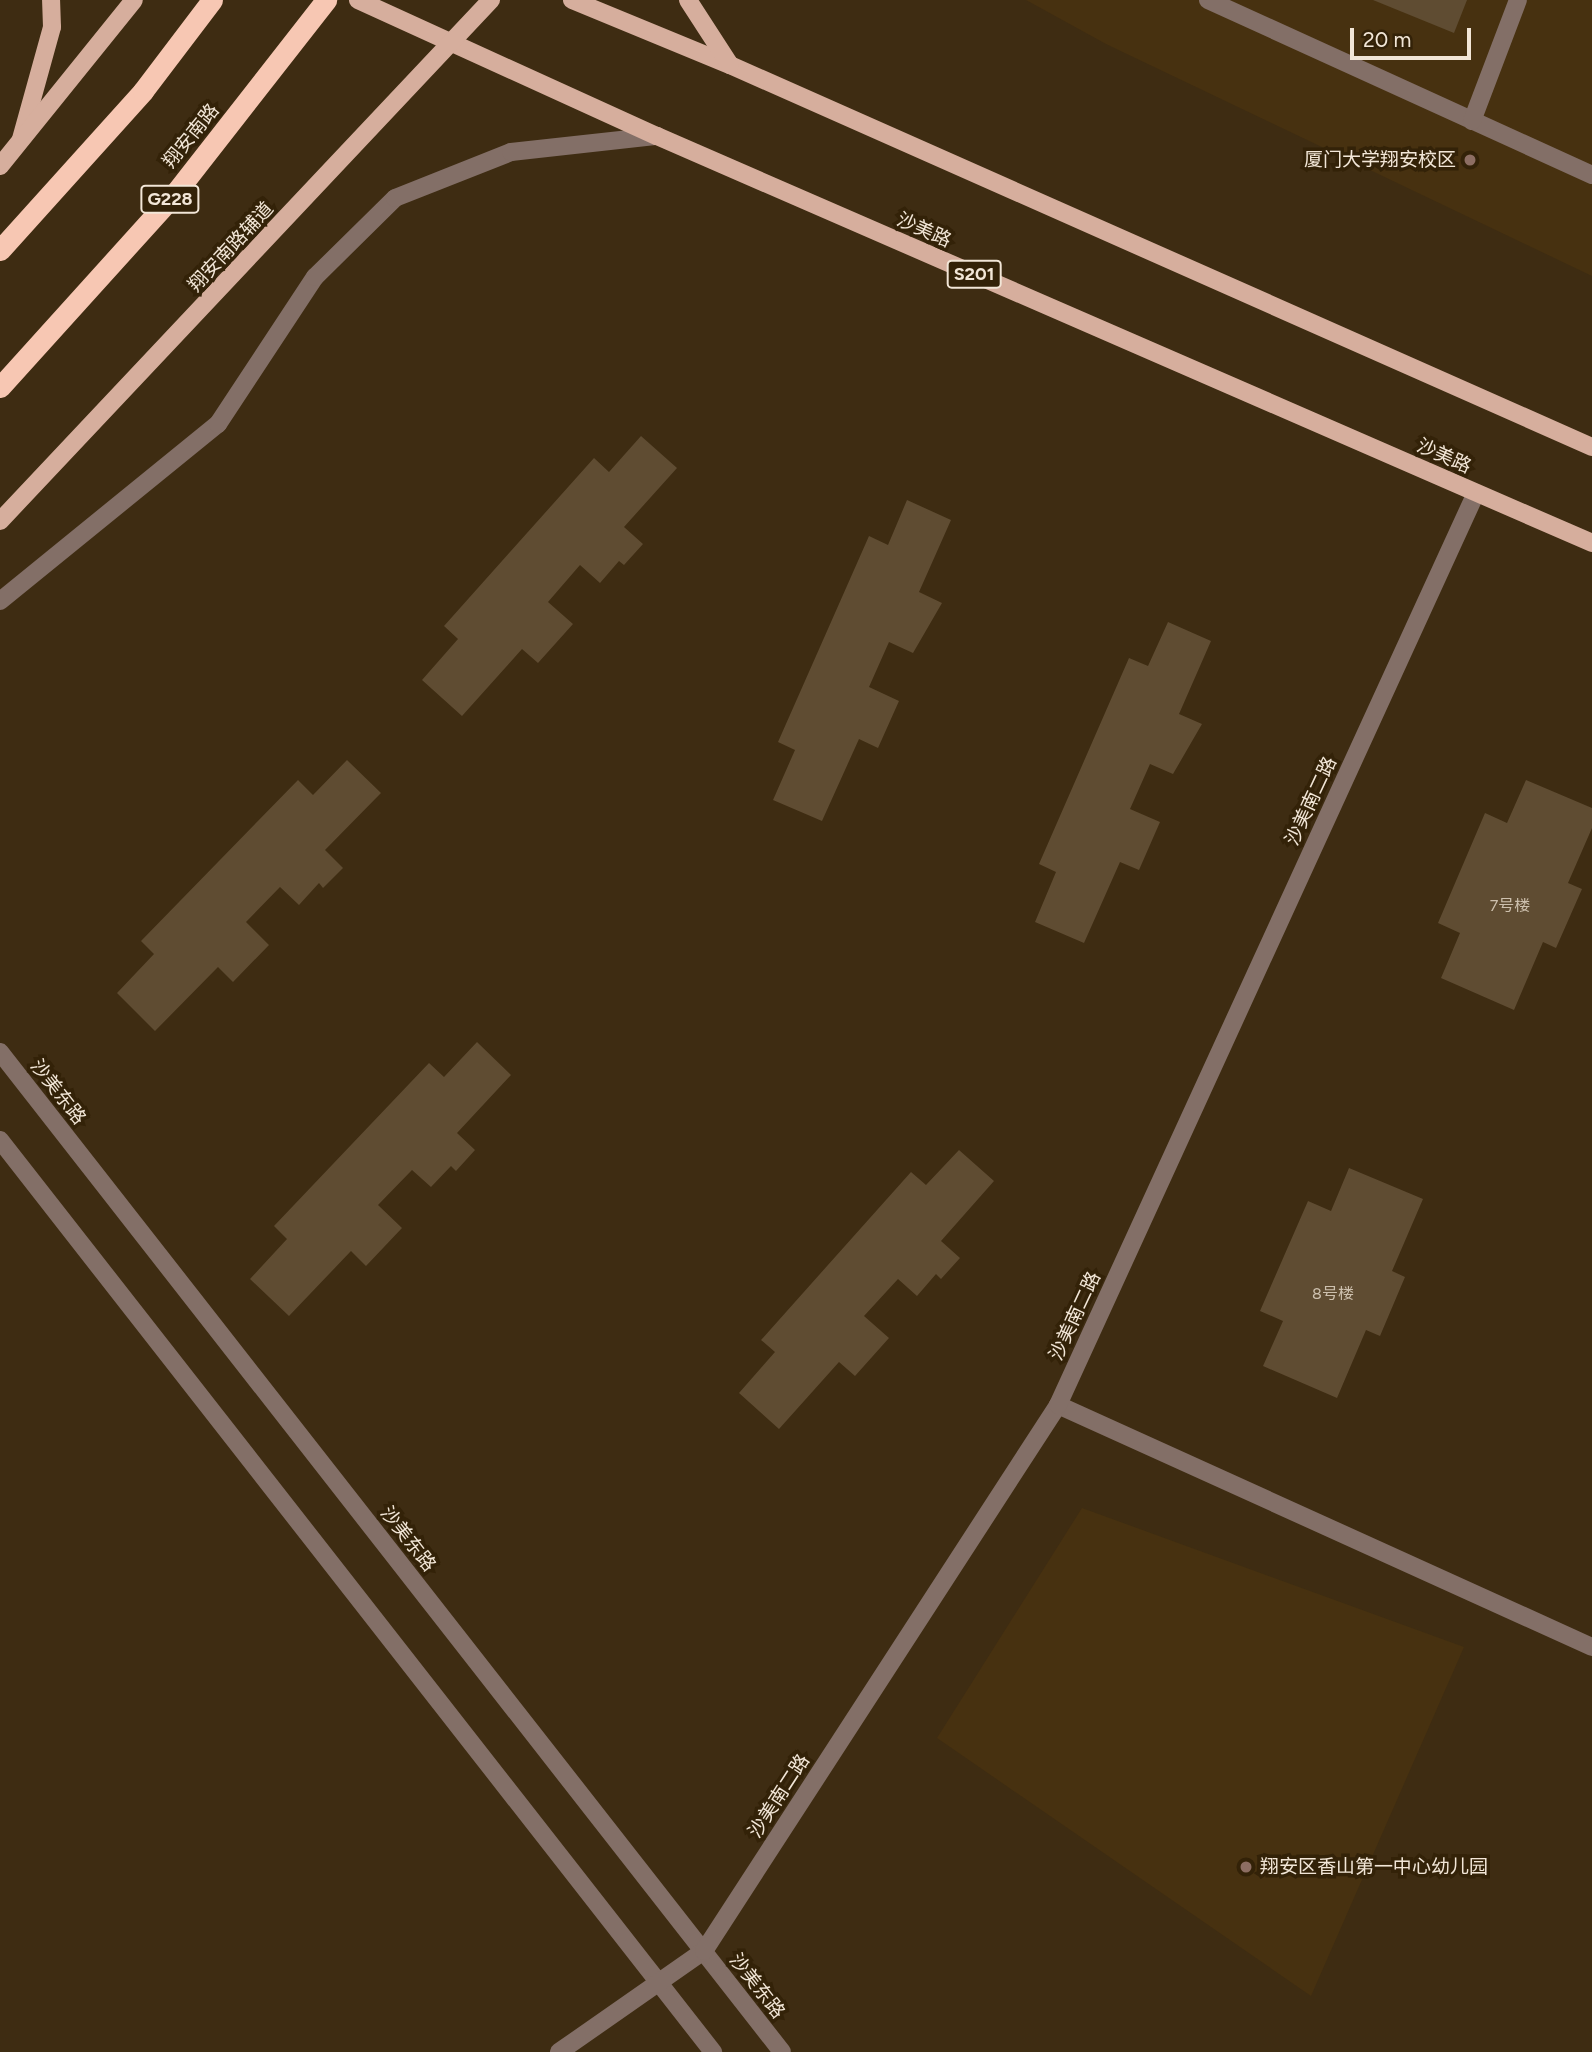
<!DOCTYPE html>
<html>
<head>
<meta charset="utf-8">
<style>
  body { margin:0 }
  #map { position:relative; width:1592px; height:2052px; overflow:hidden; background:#3e2c12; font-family:Figtree,"Noto Sans SC",sans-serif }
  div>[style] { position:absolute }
  .built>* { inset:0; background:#473110 }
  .building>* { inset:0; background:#5f4c32 }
  .minor>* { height:18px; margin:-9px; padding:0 9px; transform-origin:9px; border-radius:9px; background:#836f67 }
  .major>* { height:18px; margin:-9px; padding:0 9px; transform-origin:9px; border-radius:9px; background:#d6ae9d }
  .highway>* { height:21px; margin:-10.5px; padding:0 10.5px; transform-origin:10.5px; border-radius:10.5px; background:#f7c7b3 }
  .dots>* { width:19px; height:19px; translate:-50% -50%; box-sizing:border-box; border:4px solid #332208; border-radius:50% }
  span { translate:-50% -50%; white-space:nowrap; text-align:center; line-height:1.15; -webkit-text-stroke:7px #332208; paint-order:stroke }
  .number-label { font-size:16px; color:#cdc0ae }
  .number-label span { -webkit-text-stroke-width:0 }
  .shield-label span { padding:2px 5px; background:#332208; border:2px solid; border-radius:5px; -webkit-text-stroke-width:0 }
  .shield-label { font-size:18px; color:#f2e6d7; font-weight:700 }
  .street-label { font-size:19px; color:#f2e6d7 }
  .poi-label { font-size:19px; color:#f2e6d7 }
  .right { translate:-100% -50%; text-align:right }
  .left { translate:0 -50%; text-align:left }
  .scale { position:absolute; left:1350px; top:28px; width:121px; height:32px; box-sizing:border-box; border:4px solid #f2e6d7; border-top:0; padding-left:9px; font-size:21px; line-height:24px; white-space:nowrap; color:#f2e6d7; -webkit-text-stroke:5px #332208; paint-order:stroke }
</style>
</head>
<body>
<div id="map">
  <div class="built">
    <div style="clip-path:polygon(1026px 0,1592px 0,1592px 276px,1106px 44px)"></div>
    <div style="clip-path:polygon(1082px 1508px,1464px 1647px,1311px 1996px,937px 1738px)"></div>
  </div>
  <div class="building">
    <div style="clip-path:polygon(1373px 0,1467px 0,1454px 33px)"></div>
    <div style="clip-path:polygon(641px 436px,677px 468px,624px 527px,643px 544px,624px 565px,619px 561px,600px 583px,580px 565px,548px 602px,573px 624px,538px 663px,522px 649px,462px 716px,422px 680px,458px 639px,444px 626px,594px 458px,609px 472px)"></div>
    <div style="clip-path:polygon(907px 500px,951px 520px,919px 592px,942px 603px,913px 653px,889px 642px,869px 687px,899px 701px,878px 748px,859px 739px,822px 821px,773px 800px,795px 750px,778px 742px,869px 536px,888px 545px)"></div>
    <div style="clip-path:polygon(1168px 622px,1211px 641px,1179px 714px,1202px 724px,1173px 774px,1150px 764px,1130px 809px,1160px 822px,1139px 870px,1120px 862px,1084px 943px,1035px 922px,1056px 872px,1039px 864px,1129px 658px,1148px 666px)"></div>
    <div style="clip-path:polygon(347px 760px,381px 793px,325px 850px,343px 868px,323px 888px,319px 883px,299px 905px,280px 887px,246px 922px,269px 945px,233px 982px,218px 967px,155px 1031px,117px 993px,154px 954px,141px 941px,298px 780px,313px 795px)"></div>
    <div style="clip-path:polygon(1526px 780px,1592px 808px,1592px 828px,1568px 883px,1582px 889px,1556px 948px,1543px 942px,1514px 1010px,1441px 978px,1460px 933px,1438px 923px,1485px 813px,1507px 823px)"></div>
    <div style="clip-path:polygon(477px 1042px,511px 1075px,457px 1133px,475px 1150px,456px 1171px,451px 1166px,431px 1187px,412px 1170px,378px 1205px,402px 1228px,366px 1266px,351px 1251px,289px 1316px,250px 1279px,287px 1239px,274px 1226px,429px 1063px,444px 1077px)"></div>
    <div style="clip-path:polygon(959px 1150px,994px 1181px,941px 1241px,960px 1258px,941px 1279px,936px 1274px,917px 1296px,898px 1279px,864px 1316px,889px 1338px,855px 1376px,839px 1362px,779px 1429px,739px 1393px,775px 1352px,761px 1340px,911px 1172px,926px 1185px)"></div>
    <div style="clip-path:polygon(1349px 1168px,1423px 1199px,1392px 1271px,1405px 1277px,1380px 1336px,1366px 1330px,1337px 1398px,1263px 1366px,1283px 1321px,1260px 1311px,1308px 1201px,1331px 1211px)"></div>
  </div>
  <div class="minor">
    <div style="left:1208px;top:0;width:422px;rotate:24.5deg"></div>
    <div style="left:1472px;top:121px;width:129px;rotate:-69.2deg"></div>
    <div style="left:0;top:601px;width:281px;rotate:-39.1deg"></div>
    <div style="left:218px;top:424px;width:176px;rotate:-56.6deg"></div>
    <div style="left:315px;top:277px;width:112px;rotate:-44.6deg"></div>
    <div style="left:395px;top:198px;width:125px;rotate:-21.6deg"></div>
    <div style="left:511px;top:152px;width:147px;rotate:-6.3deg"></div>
    <div style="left:0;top:1052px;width:1269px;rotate:51.97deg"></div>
    <div style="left:0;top:1140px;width:1158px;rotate:51.98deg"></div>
    <div style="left:1058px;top:1405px;width:586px;rotate:24.38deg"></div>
    <div style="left:559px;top:2052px;width:177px;rotate:-34.9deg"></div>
    <div style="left:704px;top:1951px;width:651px;rotate:-57.04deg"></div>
    <div style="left:1058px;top:1405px;width:1003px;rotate:-65.38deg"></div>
  </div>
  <div class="major">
    <div style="left:358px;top:0;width:328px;rotate:24.5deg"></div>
    <div style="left:657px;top:136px;width:1020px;rotate:23.52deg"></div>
    <div style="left:572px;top:0;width:171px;rotate:22.4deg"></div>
    <div style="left:730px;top:65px;width:943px;rotate:23.9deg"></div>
    <div style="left:688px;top:0;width:77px;rotate:57.1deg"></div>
    <div style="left:21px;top:139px;width:116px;rotate:-74.5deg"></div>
    <div style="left:52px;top:27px;width:27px;rotate:-92deg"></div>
    <div style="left:0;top:166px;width:213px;rotate:-51.1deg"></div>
    <div style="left:0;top:521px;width:716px;rotate:-46.7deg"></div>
  </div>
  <div class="highway">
    <div style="left:0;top:250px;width:214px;rotate:-48deg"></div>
    <div style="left:143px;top:91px;width:114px;rotate:-52.8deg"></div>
    <div style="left:0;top:387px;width:263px;rotate:-47.9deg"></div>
    <div style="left:176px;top:192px;width:244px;rotate:-52deg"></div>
  </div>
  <div class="dots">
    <div style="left:1470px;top:160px;background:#8d6e63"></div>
    <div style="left:1246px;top:1867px;background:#8d6e63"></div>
  </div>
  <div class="number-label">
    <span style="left:1510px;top:906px">7号楼</span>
    <span style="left:1333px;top:1294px">8号楼</span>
  </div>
  <div class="shield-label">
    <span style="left:170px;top:199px">G228</span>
    <span style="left:974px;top:274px">S201</span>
  </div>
  <div class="street-label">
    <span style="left:191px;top:136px;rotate:-51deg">翔安南路</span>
    <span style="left:924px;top:230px;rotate:24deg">沙美路</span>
    <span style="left:231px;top:247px;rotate:-47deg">翔安南路辅道</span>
    <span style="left:1444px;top:456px;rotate:24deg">沙美路</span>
    <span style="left:1311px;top:801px;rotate:-65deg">沙美南二路</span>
    <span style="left:58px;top:1092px;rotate:52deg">沙美东路</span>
    <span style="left:1075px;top:1316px;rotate:-65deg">沙美南二路</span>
    <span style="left:408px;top:1539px;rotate:52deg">沙美东路</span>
    <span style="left:779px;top:1796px;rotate:-57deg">沙美南二路</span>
    <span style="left:757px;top:1986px;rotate:52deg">沙美东路</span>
  </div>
  <div class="poi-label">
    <span class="right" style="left:1456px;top:160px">厦门大学翔安校区</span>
    <span class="left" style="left:1260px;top:1867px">翔安区香山第一中心幼儿园</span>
  </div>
  <div class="scale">20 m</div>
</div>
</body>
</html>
